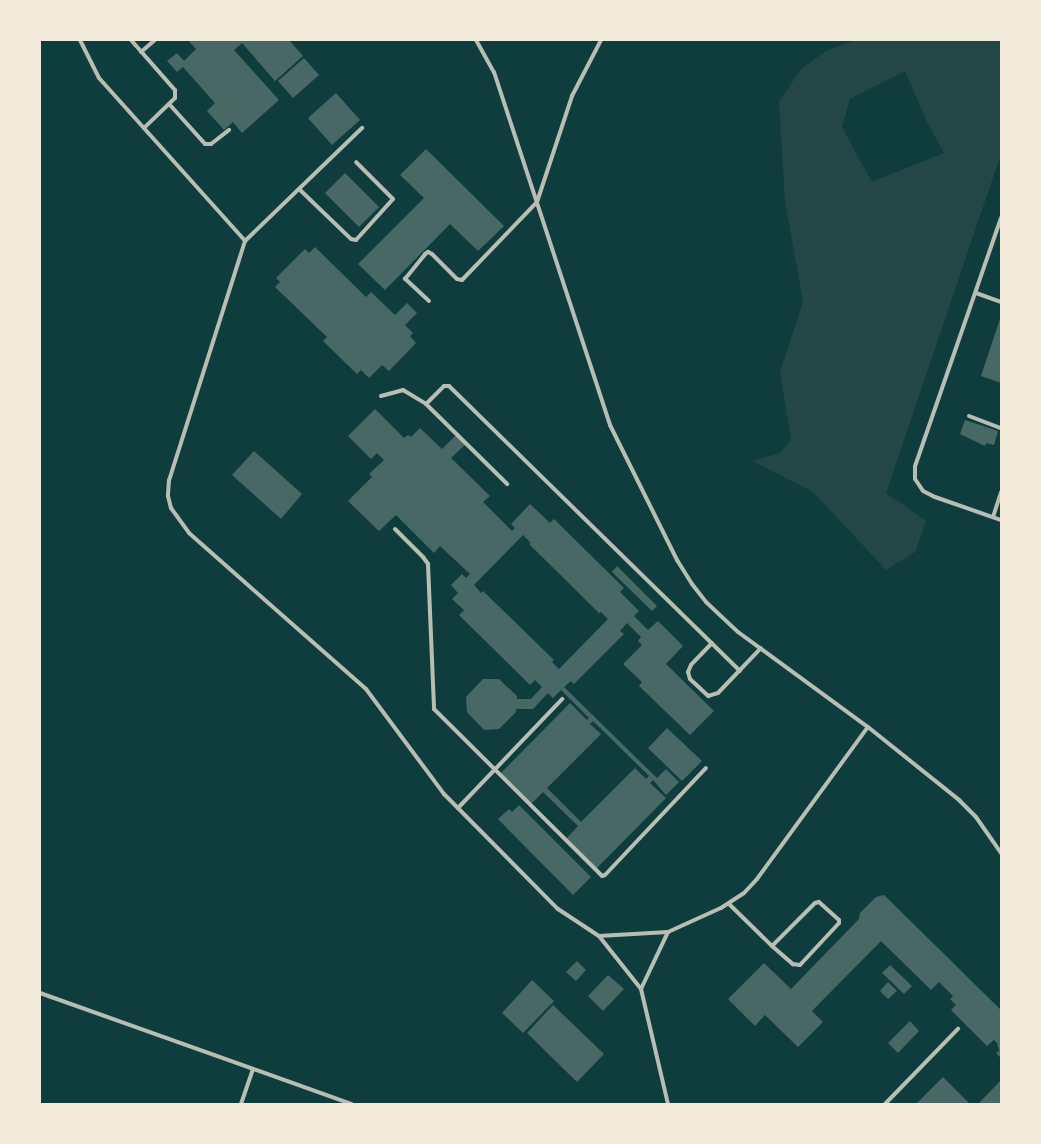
<!DOCTYPE html>
<html>
<head>
<meta charset="utf-8">
<style>
  body { margin:0 }
  #map { position:relative; width:1041px; height:1144px; overflow:hidden; background:#0f3d3e; font-family:"Archivo Narrow",sans-serif }
  div>[style] { position:absolute }
  .green>* { inset:0; background:#244646 }
  .building>* { inset:0; background:#486865 }
  .service>* { height:4px; margin:-2px; padding:0 2px; transform-origin:2px; border-radius:2px; background:#b8beb3 }
  span { translate:-50% -50%; white-space:nowrap; text-align:center; line-height:1.15; -webkit-text-stroke:4.5px #f1e9da; paint-order:stroke }
  .frame { position:absolute; inset:0; border:41px solid #f1e9da; pointer-events:none }
</style>
</head>
<body>
<div id="map">
  <div class="green">
    <div style="clip-path:polygon(evenodd,856px 40px,1001px 40px,1001px 154px,886px 493px,926px 521px,915px 552px,886px 570px,813px 492px,753px 461px,780px 453px,791px 440px,780px 372px,803px 302px,785px 201px,779px 102px,801px 69px,826px 51px,856px 40px,905px 71px,927px 122px,944px 153px,872px 182px,842px 127px,850px 99px,905px 71px)"></div>
  </div>
  <div class="building">
    <div style="clip-path:polygon(188px 40px,289px 40px,303px 56px,275px 81px,242px 43px,234px 50px,279px 100px,242px 133px,233px 122px,224px 130px,207px 111px,215px 103px,183px 67px,177px 72px,167px 61px,177px 53px,184px 61px,196px 49px)"></div>
    <div style="clip-path:polygon(304px 58px,319px 75px,293px 98px,278px 81px)"></div>
    <div style="clip-path:polygon(336px 93px,360px 120px,332px 145px,308px 118px)"></div>
    <div style="clip-path:polygon(426px 149px,504px 226px,478px 251px,450px 224px,385px 290px,358px 264px,424px 198px,400px 175px)"></div>
    <div style="clip-path:polygon(345px 173px,379px 207px,359px 227px,325px 193px)"></div>
    <div style="clip-path:polygon(315px 247px,366px 297px,371px 292px,395px 315px,407px 303px,417px 313px,405px 325px,413px 333px,410px 336px,416px 343px,389px 371px,382px 365px,369px 378px,361px 370px,357px 374px,323px 341px,327px 337px,275px 287px,280px 282px,276px 278px,305px 249px,309px 253px)"></div>
    <div style="clip-path:polygon(1001px 316px,1001px 383px,981px 376px)"></div>
    <div style="clip-path:polygon(evenodd,375px 409px,404px 438px,408px 435px,411px 437px,420px 428px,442px 449px,457px 434px,466px 444px,451px 458px,490px 496px,483px 502px,512px 531px,515px 528px,511px 524px,530px 504px,550px 523px,554px 519px,624px 588px,620px 592px,639px 611px,634px 616px,648px 630px,658px 621px,683px 646px,666px 664px,714px 711px,690px 735px,639px 686px,642px 682px,623px 664px,642px 645px,638px 641px,641px 637px,627px 623px,620px 631px,624px 634px,574px 684px,571px 681px,564px 687px,657px 778px,666px 769px,679px 782px,666px 795px,653px 780px,650px 783px,666px 798px,596px 869px,566px 839px,578px 826px,543px 792px,531px 804px,500px 774px,570px 703px,587px 720px,589px 718px,561px 690px,553px 698px,548px 693px,533px 709px,516px 709px,516px 712px,499px 729px,484px 730px,467px 712px,466px 697px,483px 679px,499px 679px,517px 696px,517px 699px,531px 699px,542px 687px,535px 680px,530px 685px,459px 615px,464px 610px,452px 599px,458px 593px,451px 585px,462px 574px,466px 578px,470px 574px,440px 546px,434px 553px,396px 515px,379px 531px,348px 501px,372px 477px,369px 474px,384px 460px,377px 453px,371px 459px,348px 436px,375px 409px,523px 535px,531px 543px,529px 544px,599px 613px,601px 612px,608px 619px,559px 669px,552px 662px,554px 660px,483px 591px,481px 593px,474px 585px,523px 535px,375px 409px,593px 721px,649px 776px,646px 779px,635px 768px,581px 822px,547px 788px,601px 734px,590px 724px,593px 721px)"></div>
    <div style="clip-path:polygon(965px 420px,998px 431px,994px 445px,986px 443px,985px 446px,960px 434px)"></div>
    <div style="clip-path:polygon(254px 451px,302px 494px,281px 519px,232px 475px)"></div>
    <div style="clip-path:polygon(617px 566px,657px 606px,652px 611px,612px 572px)"></div>
    <div style="clip-path:polygon(667px 728px,702px 761px,682px 781px,648px 748px)"></div>
    <div style="clip-path:polygon(519px 805px,591px 877px,573px 895px,498px 819px,509px 809px,512px 812px)"></div>
    <div style="clip-path:polygon(884px 895px,1001px 1010px,1001px 1058px,996px 1053px,999px 1051px,997px 1043px,994px 1040px,987px 1046px,951px 1010px,956px 1005px,950px 999px,953px 996px,939px 982px,931px 990px,881px 941px,812px 1011px,823px 1022px,798px 1047px,765px 1015px,755px 1026px,728px 999px,764px 963px,791px 989px,859px 919px,860px 913px,876px 897px)"></div>
    <div style="clip-path:polygon(577px 961px,586px 970px,576px 981px,566px 972px)"></div>
    <div style="clip-path:polygon(890px 965px,912px 986px,904px 994px,882px 973px)"></div>
    <div style="clip-path:polygon(608px 975px,624px 989px,603px 1011px,588px 996px)"></div>
    <div style="clip-path:polygon(532px 980px,554px 1001px,523px 1033px,502px 1013px)"></div>
    <div style="clip-path:polygon(888px 982px,897px 991px,888px 999px,880px 991px)"></div>
    <div style="clip-path:polygon(553px 1005px,604px 1054px,577px 1082px,527px 1033px)"></div>
    <div style="clip-path:polygon(910px 1021px,919px 1031px,898px 1053px,888px 1043px)"></div>
    <div style="clip-path:polygon(943px 1077px,969px 1103px,916px 1104px)"></div>
    <div style="clip-path:polygon(1001px 1080px,1001px 1104px,980px 1104px,979px 1103px)"></div>
  </div>
  <div class="service">
    <div style="left:80px;top:40px;width:42px;rotate:63.4deg"></div>
    <div style="left:99px;top:78px;width:219px;rotate:48.1deg"></div>
    <div style="left:245px;top:241px;width:251px;rotate:107.6deg"></div>
    <div style="left:169px;top:480px;width:16px;rotate:94deg"></div>
    <div style="left:168px;top:496px;width:12px;rotate:76deg"></div>
    <div style="left:171px;top:508px;width:31px;rotate:54deg"></div>
    <div style="left:189px;top:533px;width:236px;rotate:41.4deg"></div>
    <div style="left:366px;top:689px;width:131px;rotate:53.4deg"></div>
    <div style="left:444px;top:794px;width:162px;rotate:45.3deg"></div>
    <div style="left:558px;top:909px;width:49px;rotate:33.4deg"></div>
    <div style="left:599px;top:936px;width:68px;rotate:51.6deg"></div>
    <div style="left:641px;top:989px;width:118px;rotate:76.8deg"></div>
    <div style="left:131px;top:40px;width:67px;rotate:48.7deg"></div>
    <div style="left:175px;top:90px;width:8px;rotate:90deg"></div>
    <div style="left:175px;top:98px;width:43px;rotate:135.9deg"></div>
    <div style="left:476px;top:40px;width:37px;rotate:61deg"></div>
    <div style="left:494px;top:72px;width:372px;rotate:71.8deg"></div>
    <div style="left:610px;top:425px;width:151px;rotate:63.6deg"></div>
    <div style="left:677px;top:560px;width:28px;rotate:58deg"></div>
    <div style="left:692px;top:584px;width:23px;rotate:52deg"></div>
    <div style="left:706px;top:602px;width:44px;rotate:43.2deg"></div>
    <div style="left:738px;top:632px;width:161px;rotate:36.2deg"></div>
    <div style="left:868px;top:727px;width:117px;rotate:38.7deg"></div>
    <div style="left:959px;top:800px;width:24px;rotate:45deg"></div>
    <div style="left:976px;top:817px;width:44px;rotate:55.2deg"></div>
    <div style="left:141px;top:52px;width:18px;rotate:-41deg"></div>
    <div style="left:170px;top:105px;width:52px;rotate:48.1deg"></div>
    <div style="left:205px;top:144px;width:6px"></div>
    <div style="left:211px;top:144px;width:23px;rotate:-38deg"></div>
    <div style="left:299px;top:189px;width:72px;rotate:43.9deg"></div>
    <div style="left:351px;top:239px;width:5px;rotate:11deg"></div>
    <div style="left:356px;top:240px;width:55px;rotate:-47.9deg"></div>
    <div style="left:393px;top:199px;width:52px;rotate:-135deg"></div>
    <div style="left:1001px;top:218px;width:263px;rotate:109.1deg"></div>
    <div style="left:915px;top:467px;width:12px;rotate:90deg"></div>
    <div style="left:915px;top:479px;width:14px;rotate:56deg"></div>
    <div style="left:923px;top:491px;width:13px;rotate:27deg"></div>
    <div style="left:935px;top:497px;width:70px;rotate:19.2deg"></div>
    <div style="left:245px;top:241px;width:163px;rotate:-44deg"></div>
    <div style="left:976px;top:293px;width:27px;rotate:20deg"></div>
    <div style="left:429px;top:301px;width:33px;rotate:-137deg"></div>
    <div style="left:405px;top:279px;width:32px;rotate:-51deg"></div>
    <div style="left:425px;top:254px;width:4px;rotate:-34deg"></div>
    <div style="left:428px;top:252px;width:4px;rotate:27deg"></div>
    <div style="left:432px;top:254px;width:35px;rotate:45deg"></div>
    <div style="left:457px;top:279px;width:5px;rotate:11deg"></div>
    <div style="left:462px;top:280px;width:108px;rotate:-46.1deg"></div>
    <div style="left:537px;top:202px;width:112px;rotate:-71.7deg"></div>
    <div style="left:572px;top:96px;width:63px;rotate:-62.6deg"></div>
    <div style="left:381px;top:396px;width:23px;rotate:-15deg"></div>
    <div style="left:403px;top:390px;width:27px;rotate:31deg"></div>
    <div style="left:426px;top:404px;width:25px;rotate:-45deg"></div>
    <div style="left:444px;top:386px;width:5px"></div>
    <div style="left:449px;top:386px;width:407px;rotate:44.4deg"></div>
    <div style="left:426px;top:404px;width:114px;rotate:44.6deg"></div>
    <div style="left:969px;top:416px;width:34px;rotate:21deg"></div>
    <div style="left:993px;top:517px;width:26px;rotate:-72deg"></div>
    <div style="left:395px;top:529px;width:40px;rotate:45deg"></div>
    <div style="left:423px;top:557px;width:9px;rotate:54deg"></div>
    <div style="left:428px;top:564px;width:145px;rotate:87.6deg"></div>
    <div style="left:434px;top:709px;width:237px;rotate:44.8deg"></div>
    <div style="left:602px;top:876px;width:3px;rotate:-18deg"></div>
    <div style="left:605px;top:875px;width:147px;rotate:-46.7deg"></div>
    <div style="left:712px;top:643px;width:30px;rotate:134deg"></div>
    <div style="left:691px;top:665px;width:8px;rotate:113deg"></div>
    <div style="left:688px;top:672px;width:7px;rotate:74deg"></div>
    <div style="left:690px;top:679px;width:25px;rotate:43deg"></div>
    <div style="left:708px;top:696px;width:10px;rotate:-17deg"></div>
    <div style="left:718px;top:693px;width:62px;rotate:-46.3deg"></div>
    <div style="left:458px;top:808px;width:151px;rotate:-46.3deg"></div>
    <div style="left:729px;top:904px;width:60px;rotate:44.3deg"></div>
    <div style="left:772px;top:946px;width:28px;rotate:41deg"></div>
    <div style="left:793px;top:964px;width:7px;rotate:8deg"></div>
    <div style="left:800px;top:965px;width:57px;rotate:-47.1deg"></div>
    <div style="left:839px;top:923px;width:3px;rotate:-90deg"></div>
    <div style="left:839px;top:920px;width:27px;rotate:-138deg"></div>
    <div style="left:819px;top:902px;width:4px;rotate:166deg"></div>
    <div style="left:815px;top:903px;width:61px;rotate:135deg"></div>
    <div style="left:599px;top:936px;width:69px;rotate:-3.3deg"></div>
    <div style="left:668px;top:932px;width:58px;rotate:-24.4deg"></div>
    <div style="left:721px;top:908px;width:27px;rotate:-33deg"></div>
    <div style="left:744px;top:893px;width:19px;rotate:-47deg"></div>
    <div style="left:757px;top:879px;width:188px;rotate:-53.9deg"></div>
    <div style="left:641px;top:989px;width:63px;rotate:-64.7deg"></div>
    <div style="left:40px;top:993px;width:331px;rotate:19.6deg"></div>
    <div style="left:241px;top:1104px;width:36px;rotate:-71deg"></div>
    <div style="left:885px;top:1104px;width:105px;rotate:-45.8deg"></div>
  </div>
  <div class="frame"></div>
</div>
</body>
</html>
